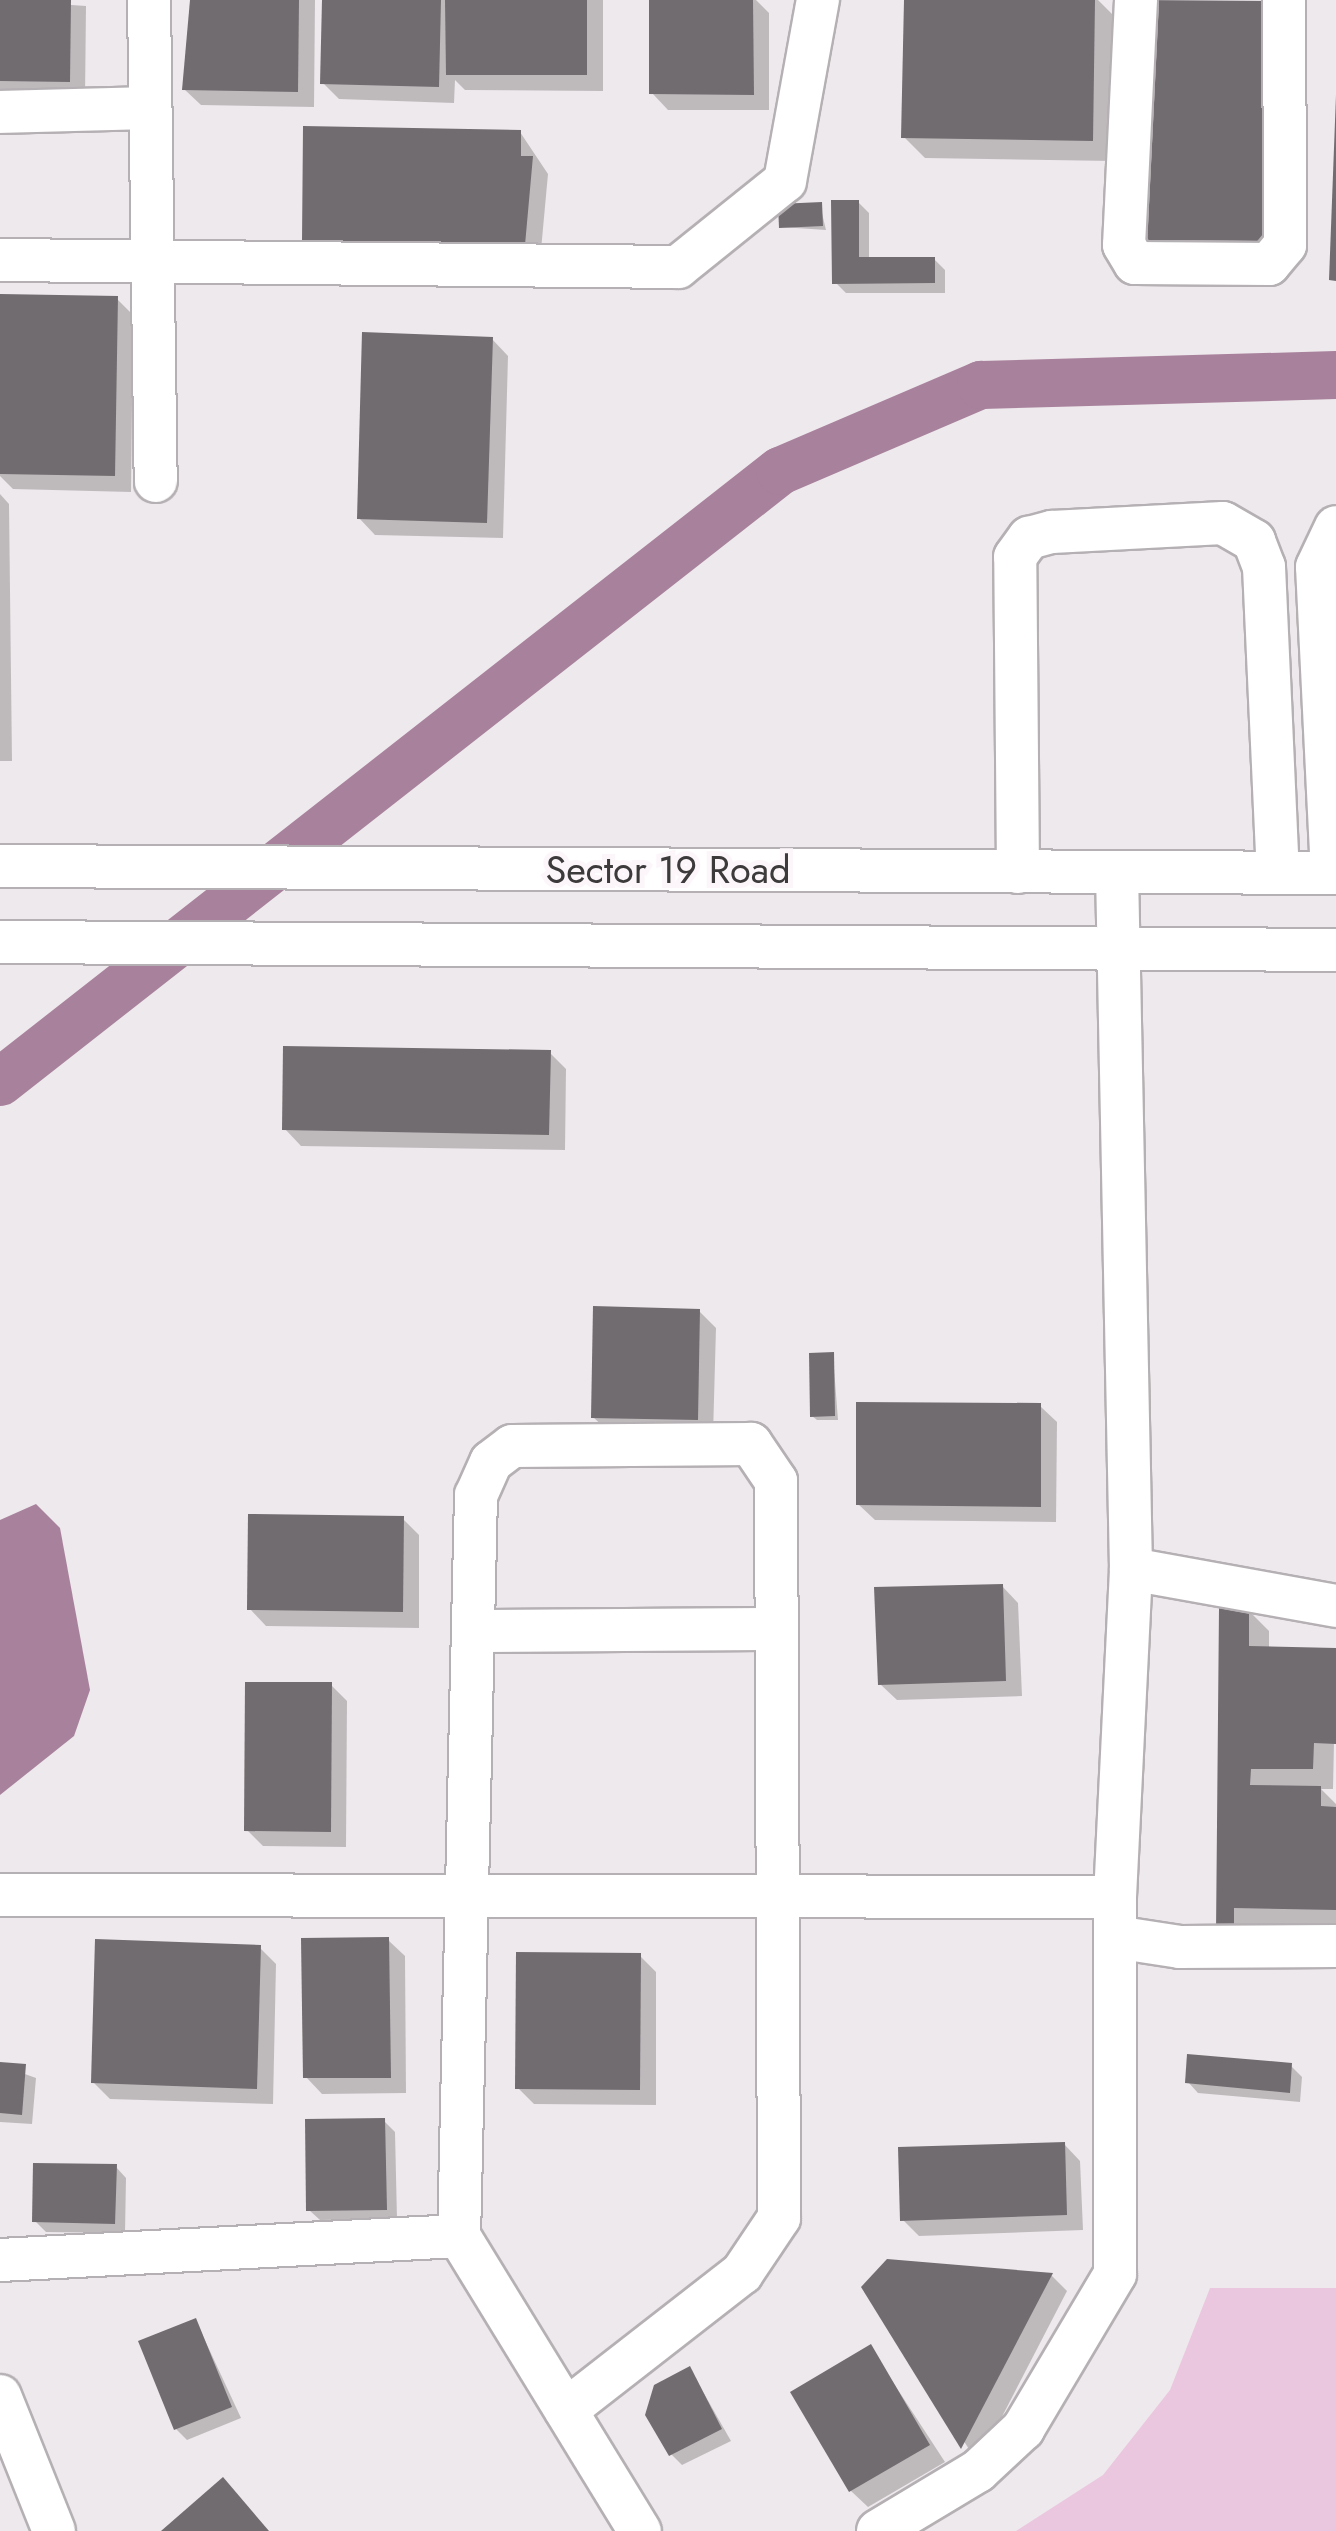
<!DOCTYPE html>
<html>
<head>
<meta charset="utf-8">
<style>
  body { margin:0 }
  #map { position:relative; width:1336px; height:2531px; overflow:hidden; background:#eee9ec; font-family:Jost,sans-serif }
  div>[style] { position:absolute }
  .green>* { inset:0; background:#ebc7df }
  .water>* { inset:0; background:#a8819c }
  .shadow>* { inset:0; background:#0003 }
  .canal>* { height:48px; margin:-24px; padding:0 24px; transform-origin:24px; border-radius:24px; background:#a8819c }
  .building>* { inset:0; background:#716c6f }
  .roads { filter:drop-shadow(2px 0 #b5b0b3) drop-shadow(-2px 0 #b5b0b3) drop-shadow(0 2px #b5b0b3) drop-shadow(0 -2px #b5b0b3) }
  .minor>* { height:42px; margin:-21px; padding:0 21px; transform-origin:21px; border-radius:21px; background:#fff }
  span { translate:-50% -50%; white-space:nowrap; text-align:center; line-height:1.15; -webkit-text-stroke:10px #fcf6fa; paint-order:stroke }
  .street-label { font-size:38px; color:#3c3a3b }
</style>
</head>
<body>
<div id="map">
  <div class="green">
    <div style="clip-path:polygon(1210px 2288px,1336px 2288px,1336px 2531px,1016px 2531px,1103px 2475px,1170px 2390px)"></div>
  </div>
  <div class="water">
    <div style="clip-path:polygon(36px 1504px,60px 1528px,90px 1690px,74px 1736px,0 1795px,0 1520px)"></div>
  </div>
  <div class="shadow">
    <div style="clip-path:polygon(0 0,86px 6px,85px 98px,0 96px)"></div>
    <div style="clip-path:polygon(191px 0,315px 0,314px 107px,201px 105px,184px 89px)"></div>
    <div style="clip-path:polygon(325px 0,603px 0,603px 91px,465px 90px,455px 80px,454px 103px,339px 99px,323px 83px)"></div>
    <div style="clip-path:polygon(652px 0,756px 0,769px 13px,769px 110px,668px 110px,652px 93px)"></div>
    <div style="clip-path:polygon(906px 0,1098px 0,1115px 17px,1113px 161px,925px 158px,904px 137px)"></div>
    <div style="clip-path:polygon(520px 132px,548px 174px,540px 261px,320px 257px,304px 240px)"></div>
    <div style="clip-path:polygon(858px 202px,869px 213px,869px 259px,934px 259px,945px 270px,945px 293px,846px 293px,835px 282px)"></div>
    <div style="clip-path:polygon(820px 205px,826px 230px,781px 227px)"></div>
    <div style="clip-path:polygon(0 296px,117px 299px,133px 315px,131px 492px,13px 489px,0 476px)"></div>
    <div style="clip-path:polygon(492px 339px,508px 356px,503px 538px,375px 535px,359px 518px)"></div>
    <div style="clip-path:polygon(0 494px,9px 504px,12px 761px,0 761px)"></div>
    <div style="clip-path:polygon(550px 1053px,566px 1069px,565px 1150px,301px 1146px,285px 1129px)"></div>
    <div style="clip-path:polygon(699px 1311px,716px 1328px,713px 1435px,610px 1433px,593px 1417px)"></div>
    <div style="clip-path:polygon(833px 1355px,838px 1420px,817px 1420px,812px 1416px)"></div>
    <div style="clip-path:polygon(1040px 1406px,1057px 1422px,1056px 1522px,875px 1520px,858px 1504px)"></div>
    <div style="clip-path:polygon(403px 1519px,419px 1535px,419px 1628px,266px 1626px,250px 1609px)"></div>
    <div style="clip-path:polygon(1002px 1586px,1018px 1603px,1022px 1696px,897px 1700px,880px 1684px)"></div>
    <div style="clip-path:polygon(1248px 1610px,1269px 1631px,1269px 1649px,1336px 1650px,1333px 1789px,1321px 1789px,1336px 1804px,1336px 1930px,1218px 1932px)"></div>
    <div style="clip-path:polygon(331px 1685px,347px 1701px,346px 1847px,263px 1846px,247px 1830px)"></div>
    <div style="clip-path:polygon(388px 1940px,405px 1956px,406px 2093px,322px 2094px,306px 2077px)"></div>
    <div style="clip-path:polygon(260px 1948px,276px 1964px,273px 2104px,110px 2099px,93px 2082px)"></div>
    <div style="clip-path:polygon(640px 1956px,656px 1972px,656px 2105px,534px 2104px,518px 2088px)"></div>
    <div style="clip-path:polygon(0 2065px,36px 2078px,32px 2124px,0 2122px)"></div>
    <div style="clip-path:polygon(1291px 2066px,1302px 2077px,1300px 2102px,1198px 2093px,1188px 2082px)"></div>
    <div style="clip-path:polygon(384px 2121px,395px 2132px,397px 2219px,320px 2220px,309px 2210px)"></div>
    <div style="clip-path:polygon(1064px 2144px,1080px 2161px,1083px 2230px,919px 2236px,903px 2220px)"></div>
    <div style="clip-path:polygon(116px 2167px,126px 2178px,125px 2233px,46px 2232px,35px 2221px)"></div>
    <div style="clip-path:polygon(1051px 2275px,1067px 2291px,978px 2463px,864px 2287px)"></div>
    <div style="clip-path:polygon(196px 2321px,241px 2418px,187px 2440px,176px 2429px)"></div>
    <div style="clip-path:polygon(870px 2347px,945px 2462px,868px 2507px,851px 2491px)"></div>
    <div style="clip-path:polygon(690px 2369px,731px 2441px,682px 2465px,671px 2454px)"></div>
  </div>
  <div class="canal">
    <div style="left:0;top:1082px;width:991px;rotate:-38.07deg"></div>
    <div style="left:780px;top:471px;width:219px;rotate:-23.2deg"></div>
    <div style="left:981px;top:385px;width:355px;rotate:-1.6deg"></div>
  </div>
  <div class="building">
    <div style="clip-path:polygon(0 0,71px 0,70px 82px,0 81px)"></div>
    <div style="clip-path:polygon(190px 0,299px 0,298px 92px,182px 90px)"></div>
    <div style="clip-path:polygon(322px 0,441px 0,439px 87px,320px 84px)"></div>
    <div style="clip-path:polygon(445px 0,587px 0,587px 75px,446px 75px)"></div>
    <div style="clip-path:polygon(649px 0,753px 0,754px 95px,649px 94px)"></div>
    <div style="clip-path:polygon(904px 0,1095px 0,1093px 141px,901px 138px)"></div>
    <div style="clip-path:polygon(1139px 0,1271px 1px,1278px 245px,1137px 243px)"></div>
    <div style="clip-path:polygon(1336px 95px,1336px 281px,1329px 280px)"></div>
    <div style="clip-path:polygon(303px 126px,521px 130px,521px 156px,533px 156px,525px 245px,302px 241px)"></div>
    <div style="clip-path:polygon(831px 200px,859px 200px,859px 257px,935px 257px,935px 283px,832px 284px)"></div>
    <div style="clip-path:polygon(822px 202px,823px 226px,779px 228px,778px 204px)"></div>
    <div style="clip-path:polygon(0 294px,118px 296px,115px 476px,0 474px)"></div>
    <div style="clip-path:polygon(362px 332px,493px 337px,487px 523px,357px 519px)"></div>
    <div style="clip-path:polygon(283px 1046px,551px 1050px,549px 1135px,282px 1130px)"></div>
    <div style="clip-path:polygon(593px 1306px,700px 1309px,698px 1420px,591px 1418px)"></div>
    <div style="clip-path:polygon(834px 1352px,835px 1416px,810px 1417px,809px 1353px)"></div>
    <div style="clip-path:polygon(856px 1402px,1041px 1403px,1041px 1507px,856px 1505px)"></div>
    <div style="clip-path:polygon(248px 1514px,404px 1516px,403px 1612px,247px 1610px)"></div>
    <div style="clip-path:polygon(1003px 1584px,1006px 1681px,878px 1685px,874px 1587px)"></div>
    <div style="clip-path:polygon(1219px 1607px,1249px 1608px,1249px 1646px,1336px 1648px,1336px 1744px,1314px 1743px,1313px 1769px,1251px 1769px,1250px 1785px,1321px 1786px,1321px 1806px,1336px 1807px,1336px 1910px,1234px 1908px,1234px 1933px,1216px 1933px)"></div>
    <div style="clip-path:polygon(245px 1682px,332px 1682px,331px 1832px,244px 1831px)"></div>
    <div style="clip-path:polygon(389px 1937px,391px 2078px,303px 2078px,301px 1938px)"></div>
    <div style="clip-path:polygon(95px 1939px,261px 1945px,257px 2089px,91px 2083px)"></div>
    <div style="clip-path:polygon(516px 1952px,641px 1953px,640px 2090px,515px 2089px)"></div>
    <div style="clip-path:polygon(1187px 2054px,1292px 2063px,1290px 2093px,1185px 2083px)"></div>
    <div style="clip-path:polygon(0 2062px,26px 2064px,22px 2115px,0 2113px)"></div>
    <div style="clip-path:polygon(385px 2118px,387px 2210px,306px 2211px,305px 2119px)"></div>
    <div style="clip-path:polygon(1065px 2142px,1067px 2215px,900px 2221px,898px 2147px)"></div>
    <div style="clip-path:polygon(33px 2163px,117px 2164px,115px 2224px,32px 2222px)"></div>
    <div style="clip-path:polygon(887px 2259px,1053px 2273px,961px 2449px,861px 2287px)"></div>
    <div style="clip-path:polygon(196px 2318px,232px 2407px,174px 2430px,138px 2341px)"></div>
    <div style="clip-path:polygon(871px 2344px,930px 2445px,849px 2492px,790px 2392px)"></div>
    <div style="clip-path:polygon(690px 2366px,722px 2429px,669px 2456px,645px 2415px,654px 2385px)"></div>
    <div style="clip-path:polygon(223px 2477px,269px 2531px,161px 2531px)"></div>
  </div>
  <div class="roads">
    <div class="minor">
      <div style="left:149px;top:0;width:481px;rotate:89.2deg"></div>
      <div style="left:1136px;top:0;width:245px;rotate:92.8deg"></div>
      <div style="left:1124px;top:245px;width:21px;rotate:59deg"></div>
      <div style="left:1135px;top:263px;width:134px;rotate:0.4deg"></div>
      <div style="left:1269px;top:264px;width:25px;rotate:-50deg"></div>
      <div style="left:1285px;top:245px;width:245px;rotate:-90.2deg"></div>
      <div style="left:0;top:112px;width:148px;rotate:-1.5deg"></div>
      <div style="left:0;top:260px;width:678px;rotate:0.59deg"></div>
      <div style="left:678px;top:267px;width:137px;rotate:-38.8deg"></div>
      <div style="left:785px;top:181px;width:184px;rotate:-79.7deg"></div>
      <div style="left:0;top:866px;width:1336px;rotate:0.3deg"></div>
      <div style="left:1018px;top:872px;width:315px;rotate:-90.5deg"></div>
      <div style="left:1015px;top:557px;width:24px;rotate:-54deg"></div>
      <div style="left:1029px;top:538px;width:24px;rotate:-15deg"></div>
      <div style="left:1052px;top:532px;width:171px;rotate:-3deg"></div>
      <div style="left:1223px;top:523px;width:36px;rotate:30deg"></div>
      <div style="left:1254px;top:541px;width:28px;rotate:69deg"></div>
      <div style="left:1264px;top:567px;width:305px;rotate:87.4deg"></div>
      <div style="left:1332px;top:873px;width:306px;rotate:-92.8deg"></div>
      <div style="left:1317px;top:567px;width:44px;rotate:-64.6deg"></div>
      <div style="left:0;top:942px;width:1336px;rotate:0.34deg"></div>
      <div style="left:1131px;top:1569px;width:208px;rotate:10.2deg"></div>
      <div style="left:474px;top:1631px;width:302px;rotate:-0.4deg"></div>
      <div style="left:0;top:1895px;width:1115px;rotate:0.1deg"></div>
      <div style="left:1115px;top:1937px;width:66px;rotate:8.7deg"></div>
      <div style="left:1180px;top:1947px;width:156px;rotate:-0.4deg"></div>
      <div style="left:0;top:2260px;width:460px;rotate:-3deg"></div>
      <div style="left:0;top:2396px;width:145px;rotate:68.2deg"></div>
      <div style="left:566px;top:2410px;width:223px;rotate:-37.9deg"></div>
      <div style="left:742px;top:2273px;width:66px;rotate:-56.1deg"></div>
      <div style="left:779px;top:2218px;width:737px;rotate:-90.23deg"></div>
      <div style="left:776px;top:1481px;width:45px;rotate:-124deg"></div>
      <div style="left:751px;top:1444px;width:239px;rotate:179.5deg"></div>
      <div style="left:512px;top:1446px;width:26px;rotate:143deg"></div>
      <div style="left:491px;top:1462px;width:36px;rotate:114deg"></div>
      <div style="left:476px;top:1495px;width:741px;rotate:91.31deg"></div>
      <div style="left:459px;top:2236px;width:346px;rotate:58.5deg"></div>
      <div style="left:878px;top:2531px;width:117px;rotate:-31deg"></div>
      <div style="left:978px;top:2471px;width:62px;rotate:-43deg"></div>
      <div style="left:1023px;top:2429px;width:180px;rotate:-59.3deg"></div>
      <div style="left:1115px;top:2274px;width:377px;rotate:-90deg"></div>
      <div style="left:1115px;top:1897px;width:328px;rotate:-87.2deg"></div>
      <div style="left:1131px;top:1569px;width:696px;rotate:-91.15deg"></div>
    </div>
  </div>
  <div class="street-label">
    <span style="left:668px;top:870px">Sector 19 Road</span>
  </div>
</div>
</body>
</html>
